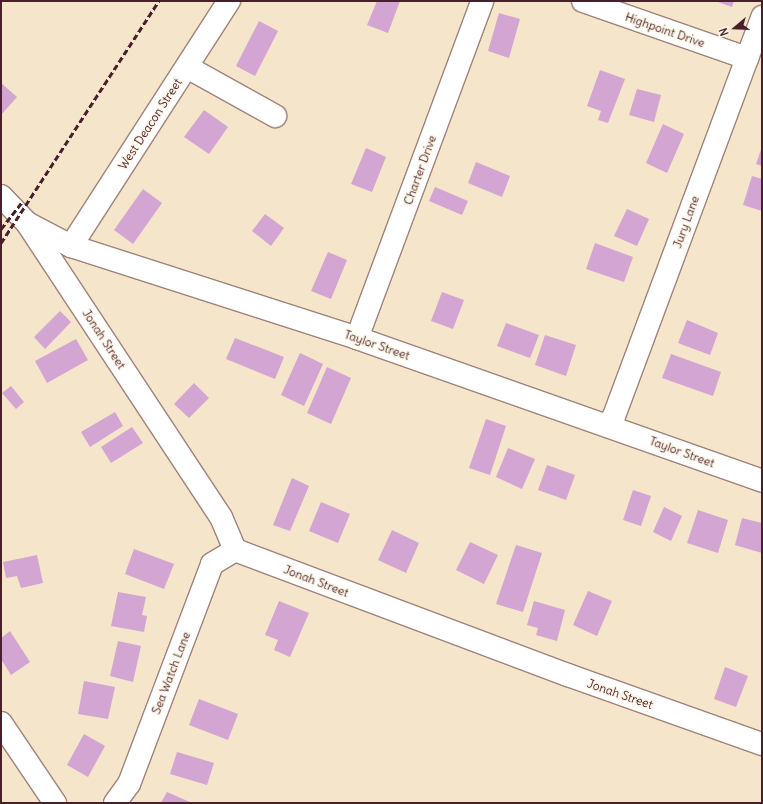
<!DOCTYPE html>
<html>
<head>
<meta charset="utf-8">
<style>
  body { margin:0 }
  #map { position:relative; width:763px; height:804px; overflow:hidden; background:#f5e5ca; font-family:Delius,sans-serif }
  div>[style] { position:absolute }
  .building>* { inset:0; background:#d2a5d2 }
  .roads { filter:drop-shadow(1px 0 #a0827a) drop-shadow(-1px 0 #a0827a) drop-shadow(0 1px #a0827a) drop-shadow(0 -1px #a0827a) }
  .minor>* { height:22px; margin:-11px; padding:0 11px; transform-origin:11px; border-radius:11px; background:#fff }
  .rail>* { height:3px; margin-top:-1.5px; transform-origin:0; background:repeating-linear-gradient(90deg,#4a1f2b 0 6px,transparent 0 9px) }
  span { translate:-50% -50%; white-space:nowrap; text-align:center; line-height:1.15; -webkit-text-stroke:3px #fcf5e5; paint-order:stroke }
  .street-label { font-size:12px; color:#4a1f2b }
  .frame { position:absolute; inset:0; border:2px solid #4a1f2b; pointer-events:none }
  .north { position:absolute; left:715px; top:8px; width:40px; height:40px; -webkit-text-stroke:3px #fcf5e5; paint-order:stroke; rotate:251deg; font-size:11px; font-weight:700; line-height:16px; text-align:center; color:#4a1f2b }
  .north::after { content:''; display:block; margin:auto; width:14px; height:18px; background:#4a1f2b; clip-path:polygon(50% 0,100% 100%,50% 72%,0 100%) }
</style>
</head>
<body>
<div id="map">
  <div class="building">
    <div style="clip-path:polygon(377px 1px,400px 1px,388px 33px,367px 25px)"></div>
    <div style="clip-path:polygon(715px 1px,734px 1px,732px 7px)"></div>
    <div style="clip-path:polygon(499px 13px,520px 19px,509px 58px,488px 51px)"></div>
    <div style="clip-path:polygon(259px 21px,278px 31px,255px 76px,236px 66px)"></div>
    <div style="clip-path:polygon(600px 70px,625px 79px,608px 123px,598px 120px,601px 111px,587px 106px)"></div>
    <div style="clip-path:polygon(1px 83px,17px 97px,1px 115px)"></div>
    <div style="clip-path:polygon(637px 89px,661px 95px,654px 122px,629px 115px)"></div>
    <div style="clip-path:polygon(204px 110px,228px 127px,209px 154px,184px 137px)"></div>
    <div style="clip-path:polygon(663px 124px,684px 134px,667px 173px,646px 163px)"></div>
    <div style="clip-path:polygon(762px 147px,762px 166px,756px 164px)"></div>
    <div style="clip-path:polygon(366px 148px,386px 157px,372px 192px,351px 184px)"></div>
    <div style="clip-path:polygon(476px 162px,510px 176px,502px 197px,468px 183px)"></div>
    <div style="clip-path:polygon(752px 176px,762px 179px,762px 211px,743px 205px)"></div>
    <div style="clip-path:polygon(435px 187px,468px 201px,462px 215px,429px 201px)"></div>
    <div style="clip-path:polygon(143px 189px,162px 203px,133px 244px,114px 230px)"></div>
    <div style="clip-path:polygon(627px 209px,649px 219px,637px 246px,614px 236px)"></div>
    <div style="clip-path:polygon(265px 214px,284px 228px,271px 246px,252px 231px)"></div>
    <div style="clip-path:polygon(595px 243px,633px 257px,624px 282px,586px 269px)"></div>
    <div style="clip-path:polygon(328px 252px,347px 260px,331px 299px,311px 291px)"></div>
    <div style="clip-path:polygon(442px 292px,464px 300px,453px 329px,431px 321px)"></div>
    <div style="clip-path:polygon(60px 311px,71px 322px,45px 349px,34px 337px)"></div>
    <div style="clip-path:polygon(687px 320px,718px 333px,710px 355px,678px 343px)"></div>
    <div style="clip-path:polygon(506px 323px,539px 335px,530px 358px,497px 346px)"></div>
    <div style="clip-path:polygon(545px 335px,576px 345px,566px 376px,535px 365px)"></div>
    <div style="clip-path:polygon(235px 338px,284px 357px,275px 379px,226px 359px)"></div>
    <div style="clip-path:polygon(76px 339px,88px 360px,47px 383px,35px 361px)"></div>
    <div style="clip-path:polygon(300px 353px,323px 364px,304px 406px,281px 395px)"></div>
    <div style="clip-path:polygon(671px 354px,721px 372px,713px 396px,662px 378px)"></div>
    <div style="clip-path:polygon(327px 367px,351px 378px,331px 424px,307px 413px)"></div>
    <div style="clip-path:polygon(194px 383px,209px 398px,189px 418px,174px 404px)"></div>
    <div style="clip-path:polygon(11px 386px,24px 402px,16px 409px,2px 393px)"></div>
    <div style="clip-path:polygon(115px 412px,123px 426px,90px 447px,81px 432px)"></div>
    <div style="clip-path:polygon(486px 419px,506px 426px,490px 475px,469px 468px)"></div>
    <div style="clip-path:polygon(132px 427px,143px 443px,111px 463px,101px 447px)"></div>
    <div style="clip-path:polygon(508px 448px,535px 459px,522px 489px,496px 477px)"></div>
    <div style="clip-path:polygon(547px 465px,575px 475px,566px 500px,538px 490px)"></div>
    <div style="clip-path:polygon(292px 478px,309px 486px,290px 531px,273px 525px)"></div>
    <div style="clip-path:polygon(633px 490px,651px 496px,641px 526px,623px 520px)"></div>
    <div style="clip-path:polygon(321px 502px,350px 514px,338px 543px,309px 531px)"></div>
    <div style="clip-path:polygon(664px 507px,682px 516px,671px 541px,653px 532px)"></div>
    <div style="clip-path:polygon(698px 510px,728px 520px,718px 553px,687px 543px)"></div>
    <div style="clip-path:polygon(742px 518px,762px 523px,762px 553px,735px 545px)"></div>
    <div style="clip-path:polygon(392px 530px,419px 543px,406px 573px,378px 560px)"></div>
    <div style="clip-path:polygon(470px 542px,498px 555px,484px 584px,456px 570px)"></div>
    <div style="clip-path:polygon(516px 545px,542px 553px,523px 612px,496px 604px)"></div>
    <div style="clip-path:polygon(134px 549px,174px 564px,164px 589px,125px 574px)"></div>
    <div style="clip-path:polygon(37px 555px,43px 583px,21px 588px,17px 576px,6px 578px,3px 562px)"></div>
    <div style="clip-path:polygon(588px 591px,612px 601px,597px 636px,573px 625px)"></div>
    <div style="clip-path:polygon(118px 592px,146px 597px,142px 615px,147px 616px,144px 632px,111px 626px)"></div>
    <div style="clip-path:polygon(279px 601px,309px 613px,290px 657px,274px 650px,278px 640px,265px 635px)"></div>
    <div style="clip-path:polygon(534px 601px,565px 610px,557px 641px,536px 635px,538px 628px,527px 625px)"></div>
    <div style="clip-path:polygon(10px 631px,30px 662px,11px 675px,1px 659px,1px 638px)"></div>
    <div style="clip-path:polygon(118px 641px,141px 646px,133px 682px,110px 676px)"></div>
    <div style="clip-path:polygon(725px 667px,748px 676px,736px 707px,714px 699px)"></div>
    <div style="clip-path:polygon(84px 681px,115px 687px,108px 719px,78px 714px)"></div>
    <div style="clip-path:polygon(199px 699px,238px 714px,228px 740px,189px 725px)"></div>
    <div style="clip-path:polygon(84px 734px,105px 746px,88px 777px,67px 765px)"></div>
    <div style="clip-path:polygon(177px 752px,214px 763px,207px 785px,170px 774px)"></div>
    <div style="clip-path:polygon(167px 792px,192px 803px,161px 803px)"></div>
  </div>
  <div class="roads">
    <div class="minor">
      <div style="left:583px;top:1px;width:174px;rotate:19.2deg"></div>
      <div style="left:187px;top:67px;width:101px;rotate:29.1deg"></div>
      <div style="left:1px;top:196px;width:37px;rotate:46deg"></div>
      <div style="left:27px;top:223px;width:50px;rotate:27.6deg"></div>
      <div style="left:71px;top:246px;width:300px;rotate:17.8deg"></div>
      <div style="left:357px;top:338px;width:430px;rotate:19.4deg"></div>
      <div style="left:27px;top:223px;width:352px;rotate:56.6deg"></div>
      <div style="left:221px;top:517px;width:36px;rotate:67deg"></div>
      <div style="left:235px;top:550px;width:356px;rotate:20.6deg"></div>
      <div style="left:568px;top:675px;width:206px;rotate:19.6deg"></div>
      <div style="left:71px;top:246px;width:292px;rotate:-57.2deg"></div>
      <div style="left:357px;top:338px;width:359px;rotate:-69.6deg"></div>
      <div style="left:608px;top:426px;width:12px;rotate:-59deg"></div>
      <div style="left:614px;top:416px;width:426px;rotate:-69.6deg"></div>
      <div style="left:1px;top:723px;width:97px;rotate:56deg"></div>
      <div style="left:115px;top:803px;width:24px;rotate:-54deg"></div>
      <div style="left:129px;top:784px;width:235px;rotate:-69.3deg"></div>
      <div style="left:212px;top:564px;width:27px;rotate:-31deg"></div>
    </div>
  </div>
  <div class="rail">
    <div style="left:1px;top:229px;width:34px;rotate:-52deg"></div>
    <div style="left:1px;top:243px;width:289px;rotate:-56.9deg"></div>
  </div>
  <div class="street-label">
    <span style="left:665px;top:30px;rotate:19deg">Highpoint Drive</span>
    <span style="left:150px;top:124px;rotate:-57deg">West Deacon Street</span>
    <span style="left:420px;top:170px;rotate:-70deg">Charter Drive</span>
    <span style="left:686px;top:222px;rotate:-70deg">Jury Lane</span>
    <span style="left:104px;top:339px;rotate:57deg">Jonah Street</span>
    <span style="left:377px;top:345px;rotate:19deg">Taylor Street</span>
    <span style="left:682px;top:452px;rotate:20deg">Taylor Street</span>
    <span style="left:316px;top:581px;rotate:21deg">Jonah Street</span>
    <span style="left:171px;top:673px;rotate:-69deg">Sea Watch Lane</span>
    <span style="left:620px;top:694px;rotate:19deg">Jonah Street</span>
  </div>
  <div class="frame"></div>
  <div class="north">N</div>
</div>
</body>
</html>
